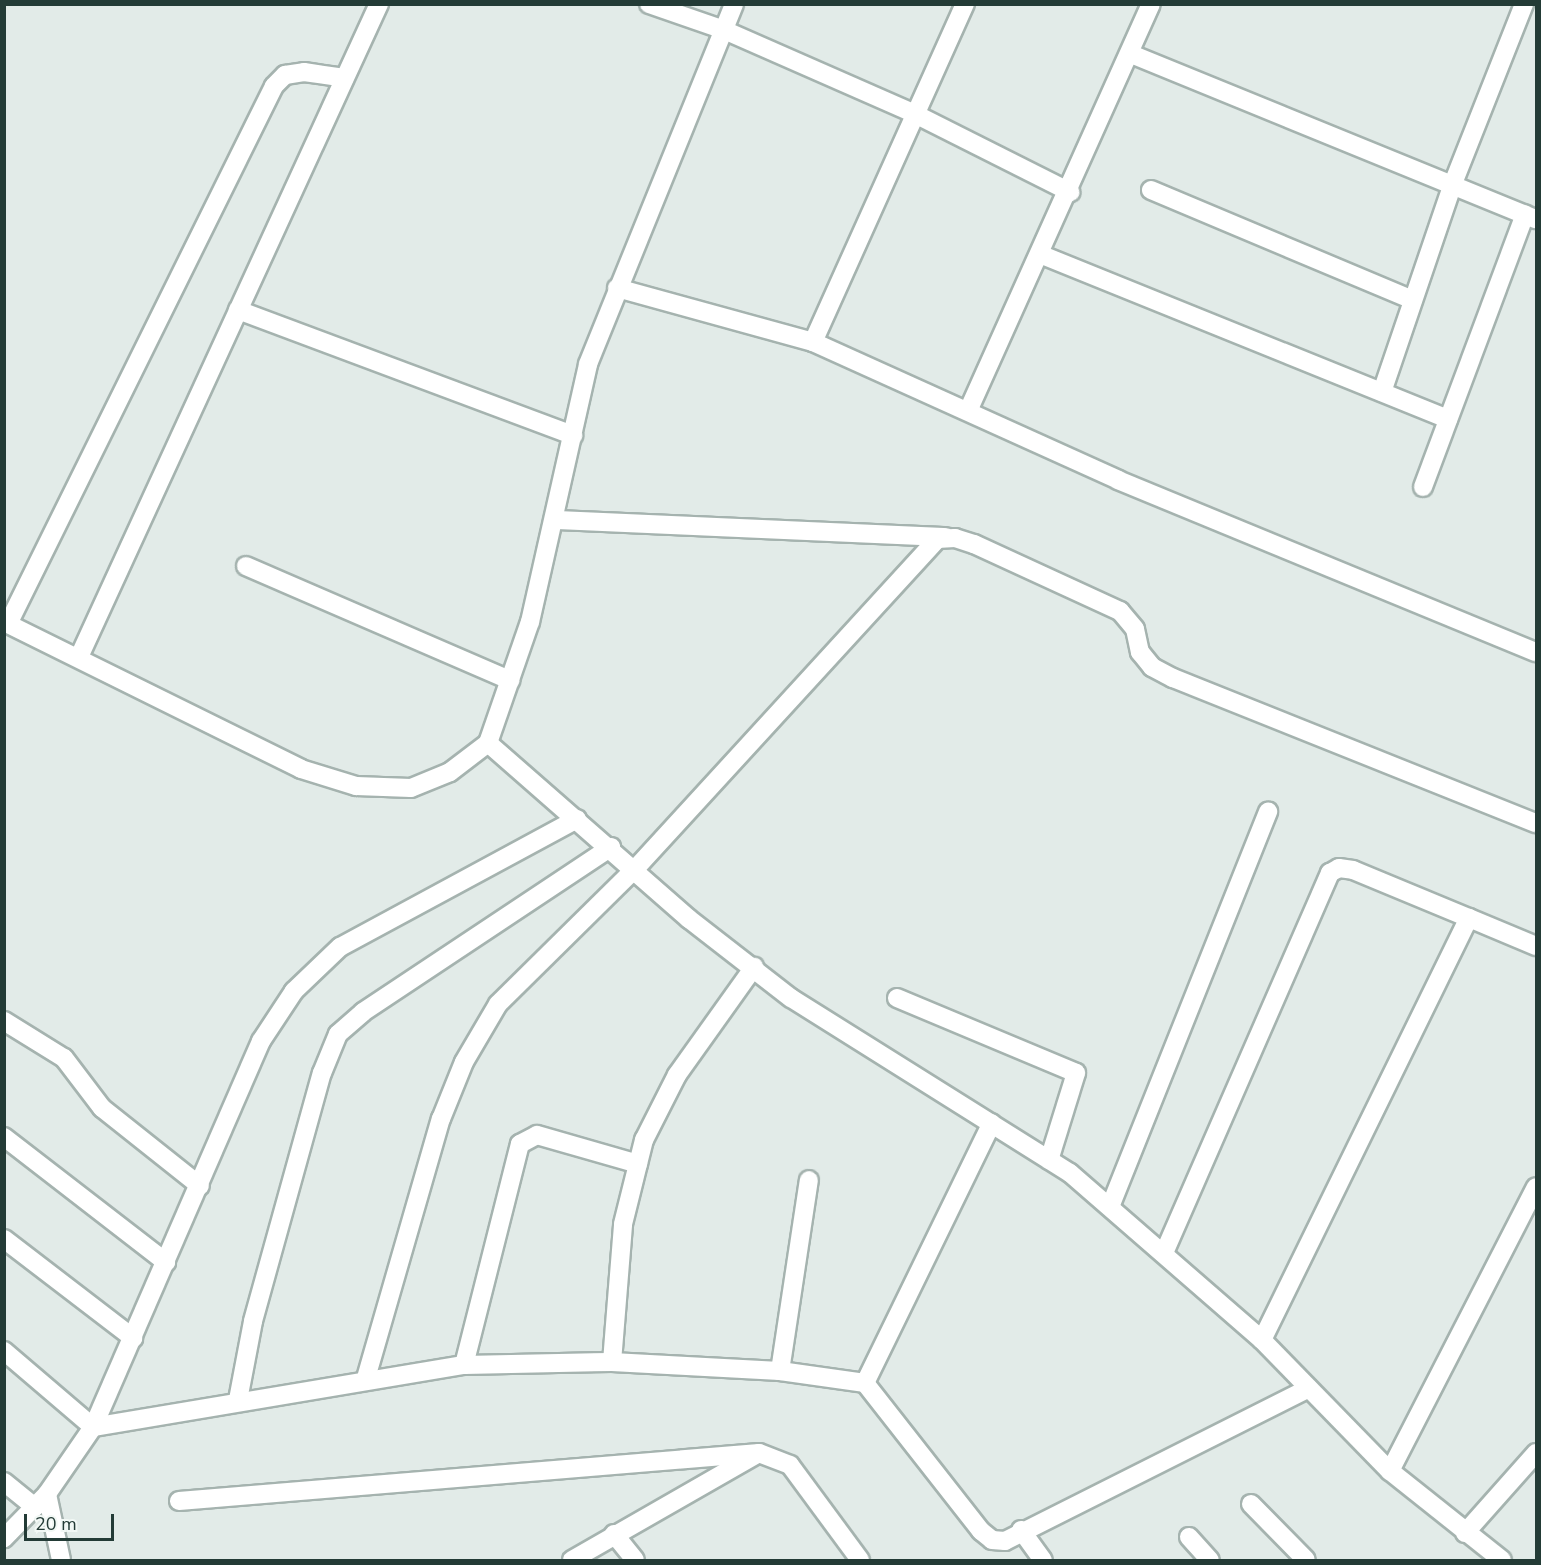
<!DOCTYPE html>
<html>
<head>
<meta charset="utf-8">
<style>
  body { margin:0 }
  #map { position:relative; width:1541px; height:1565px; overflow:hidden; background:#e2ebe8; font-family:"Nunito Sans",sans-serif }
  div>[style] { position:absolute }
  .roads { filter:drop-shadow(2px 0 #a5b3af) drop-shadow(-2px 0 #a5b3af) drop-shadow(0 2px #a5b3af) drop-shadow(0 -2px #a5b3af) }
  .minor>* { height:18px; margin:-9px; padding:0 9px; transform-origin:9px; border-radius:9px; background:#fff }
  span { translate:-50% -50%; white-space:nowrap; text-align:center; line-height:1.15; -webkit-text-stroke:6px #f2f8f5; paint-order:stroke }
  .frame { position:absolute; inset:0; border:6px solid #233b36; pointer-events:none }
  .scale { position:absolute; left:24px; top:1514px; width:90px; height:27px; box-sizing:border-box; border:3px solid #233b36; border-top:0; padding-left:8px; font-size:18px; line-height:21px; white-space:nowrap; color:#233b36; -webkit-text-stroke:4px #f2f8f5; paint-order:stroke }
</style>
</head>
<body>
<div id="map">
  <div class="roads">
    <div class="minor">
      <div style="left:649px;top:4px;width:79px;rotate:19.1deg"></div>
      <div style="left:724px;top:30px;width:209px;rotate:23.7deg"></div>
      <div style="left:915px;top:114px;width:174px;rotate:26.7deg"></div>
      <div style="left:1131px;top:54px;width:437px;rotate:22.2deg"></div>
      <div style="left:1151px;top:190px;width:284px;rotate:22.8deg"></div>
      <div style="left:1042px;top:255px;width:438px;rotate:22deg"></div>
      <div style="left:617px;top:288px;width:203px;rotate:15.4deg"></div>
      <div style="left:813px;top:342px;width:335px;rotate:24.3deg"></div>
      <div style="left:1118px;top:480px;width:452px;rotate:22.4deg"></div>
      <div style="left:238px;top:310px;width:358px;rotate:20.5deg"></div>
      <div style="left:813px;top:342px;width:371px;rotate:-65.8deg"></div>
      <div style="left:1382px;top:392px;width:218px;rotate:-71.2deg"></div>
      <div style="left:1452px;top:186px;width:196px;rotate:-68.4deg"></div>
      <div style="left:968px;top:411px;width:446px;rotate:-65.8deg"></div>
      <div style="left:1423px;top:487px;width:291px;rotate:-69.5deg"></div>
      <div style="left:555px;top:520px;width:391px;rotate:2.5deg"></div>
      <div style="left:246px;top:566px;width:288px;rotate:23.4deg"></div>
      <div style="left:4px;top:622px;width:331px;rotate:26.3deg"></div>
      <div style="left:301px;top:769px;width:58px;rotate:17.2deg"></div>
      <div style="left:356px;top:786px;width:55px;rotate:2.1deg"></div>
      <div style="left:411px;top:788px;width:42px;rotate:-22.3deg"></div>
      <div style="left:450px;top:772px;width:48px;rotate:-37.3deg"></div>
      <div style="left:488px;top:743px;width:267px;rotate:41.2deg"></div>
      <div style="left:689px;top:919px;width:129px;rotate:37.8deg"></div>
      <div style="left:791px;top:998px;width:329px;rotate:32.1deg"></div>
      <div style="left:1070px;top:1173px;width:254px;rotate:41deg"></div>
      <div style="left:1262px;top:1340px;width:183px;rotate:45.7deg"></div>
      <div style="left:1390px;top:1471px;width:143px;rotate:38.5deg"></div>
      <div style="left:8px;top:624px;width:600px;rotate:-63.69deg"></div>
      <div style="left:274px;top:86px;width:16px;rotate:-45deg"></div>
      <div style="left:285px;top:75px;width:19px;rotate:-9deg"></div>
      <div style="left:304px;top:72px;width:41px;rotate:8.3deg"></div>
      <div style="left:79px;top:657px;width:719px;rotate:-65.33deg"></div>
      <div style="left:488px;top:743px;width:128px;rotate:-70.9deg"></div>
      <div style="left:530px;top:622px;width:264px;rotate:-77.3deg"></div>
      <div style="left:588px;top:364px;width:388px;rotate:-67.9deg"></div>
      <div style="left:577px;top:819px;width:269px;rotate:151.6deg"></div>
      <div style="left:340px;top:947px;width:64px;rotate:136.3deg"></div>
      <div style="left:294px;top:991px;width:60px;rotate:123.4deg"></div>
      <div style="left:261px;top:1041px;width:421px;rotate:113.5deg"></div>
      <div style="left:93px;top:1427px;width:376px;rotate:-9.5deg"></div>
      <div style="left:464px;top:1365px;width:148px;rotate:-1.2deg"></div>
      <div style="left:612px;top:1362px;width:168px;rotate:3.1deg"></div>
      <div style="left:780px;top:1371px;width:86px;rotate:8deg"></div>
      <div style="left:865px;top:1383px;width:289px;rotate:-64deg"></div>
      <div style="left:897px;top:998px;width:194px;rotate:22.7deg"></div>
      <div style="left:1076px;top:1073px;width:91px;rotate:107.2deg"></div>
      <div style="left:4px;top:1021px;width:70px;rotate:31.7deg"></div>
      <div style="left:64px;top:1058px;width:63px;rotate:52.8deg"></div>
      <div style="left:102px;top:1108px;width:125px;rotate:38.5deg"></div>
      <div style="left:4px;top:1137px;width:205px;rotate:37.7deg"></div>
      <div style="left:1110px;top:1207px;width:426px;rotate:-68.2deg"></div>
      <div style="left:4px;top:1239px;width:163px;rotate:37.5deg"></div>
      <div style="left:1164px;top:1253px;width:415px;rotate:-66.4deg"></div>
      <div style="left:1330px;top:873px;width:10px;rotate:-29deg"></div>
      <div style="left:1339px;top:868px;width:14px;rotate:8deg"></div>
      <div style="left:1353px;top:870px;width:126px;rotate:22.5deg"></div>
      <div style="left:1262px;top:1340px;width:470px;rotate:-63.9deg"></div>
      <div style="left:1469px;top:918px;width:73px;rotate:22.7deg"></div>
      <div style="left:4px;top:1351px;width:117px;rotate:40.5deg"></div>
      <div style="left:93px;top:1427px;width:81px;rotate:124.5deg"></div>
      <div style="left:47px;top:1494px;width:62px;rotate:134.3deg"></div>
      <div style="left:612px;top:1362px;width:138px;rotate:-85.4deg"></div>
      <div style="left:623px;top:1224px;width:87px;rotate:-76deg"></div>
      <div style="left:644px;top:1140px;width:73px;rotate:-63.1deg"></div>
      <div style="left:677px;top:1075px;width:133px;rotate:-54.5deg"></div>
      <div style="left:464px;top:1365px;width:228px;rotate:-75.8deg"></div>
      <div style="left:520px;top:1144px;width:19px;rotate:-28deg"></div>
      <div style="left:537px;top:1135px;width:105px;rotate:16deg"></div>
      <div style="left:780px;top:1371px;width:193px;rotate:-81.4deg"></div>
      <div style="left:366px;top:1378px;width:270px;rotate:-73.9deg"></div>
      <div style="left:441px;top:1119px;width:61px;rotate:-68deg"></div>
      <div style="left:464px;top:1062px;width:67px;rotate:-59.6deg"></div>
      <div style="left:498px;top:1004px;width:194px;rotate:-44.6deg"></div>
      <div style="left:636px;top:868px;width:446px;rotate:-47.5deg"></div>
      <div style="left:937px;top:539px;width:18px;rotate:-3deg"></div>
      <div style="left:955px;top:538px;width:20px;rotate:18deg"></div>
      <div style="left:974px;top:544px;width:161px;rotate:24.7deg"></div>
      <div style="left:1120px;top:611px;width:23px;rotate:50deg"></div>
      <div style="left:1135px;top:629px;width:24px;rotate:78deg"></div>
      <div style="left:1140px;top:652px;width:19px;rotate:51deg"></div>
      <div style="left:1152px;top:667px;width:24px;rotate:28deg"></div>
      <div style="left:1173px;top:678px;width:391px;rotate:21.8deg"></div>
      <div style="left:865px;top:1383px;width:188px;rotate:51.9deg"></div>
      <div style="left:981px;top:1531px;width:14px;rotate:39deg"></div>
      <div style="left:992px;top:1540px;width:13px;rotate:4deg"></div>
      <div style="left:1005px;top:1541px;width:340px;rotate:-26.7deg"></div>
      <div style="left:238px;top:1400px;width:80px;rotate:-79.2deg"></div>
      <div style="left:253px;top:1321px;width:257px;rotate:-74.5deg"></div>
      <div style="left:322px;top:1073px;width:42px;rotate:-67.7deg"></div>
      <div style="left:338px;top:1034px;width:33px;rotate:-41deg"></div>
      <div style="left:363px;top:1012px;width:298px;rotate:-33.6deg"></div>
      <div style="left:1390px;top:1471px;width:319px;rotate:-62.8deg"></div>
      <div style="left:4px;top:1482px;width:40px;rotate:39deg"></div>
      <div style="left:47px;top:1494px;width:67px;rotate:78deg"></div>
      <div style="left:179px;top:1501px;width:582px;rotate:-4.73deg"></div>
      <div style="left:759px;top:1453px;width:33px;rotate:21deg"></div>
      <div style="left:790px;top:1465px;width:118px;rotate:53.6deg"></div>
      <div style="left:1251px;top:1504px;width:78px;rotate:45.5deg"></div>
      <div style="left:1021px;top:1530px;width:37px;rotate:54deg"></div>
      <div style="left:1465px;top:1533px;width:107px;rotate:-48.4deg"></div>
      <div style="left:614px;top:1534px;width:33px;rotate:51deg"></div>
      <div style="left:1189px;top:1537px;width:31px;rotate:48deg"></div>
      <div style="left:572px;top:1560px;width:211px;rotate:-29.8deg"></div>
    </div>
  </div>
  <div class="frame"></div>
  <div class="scale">20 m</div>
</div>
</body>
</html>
